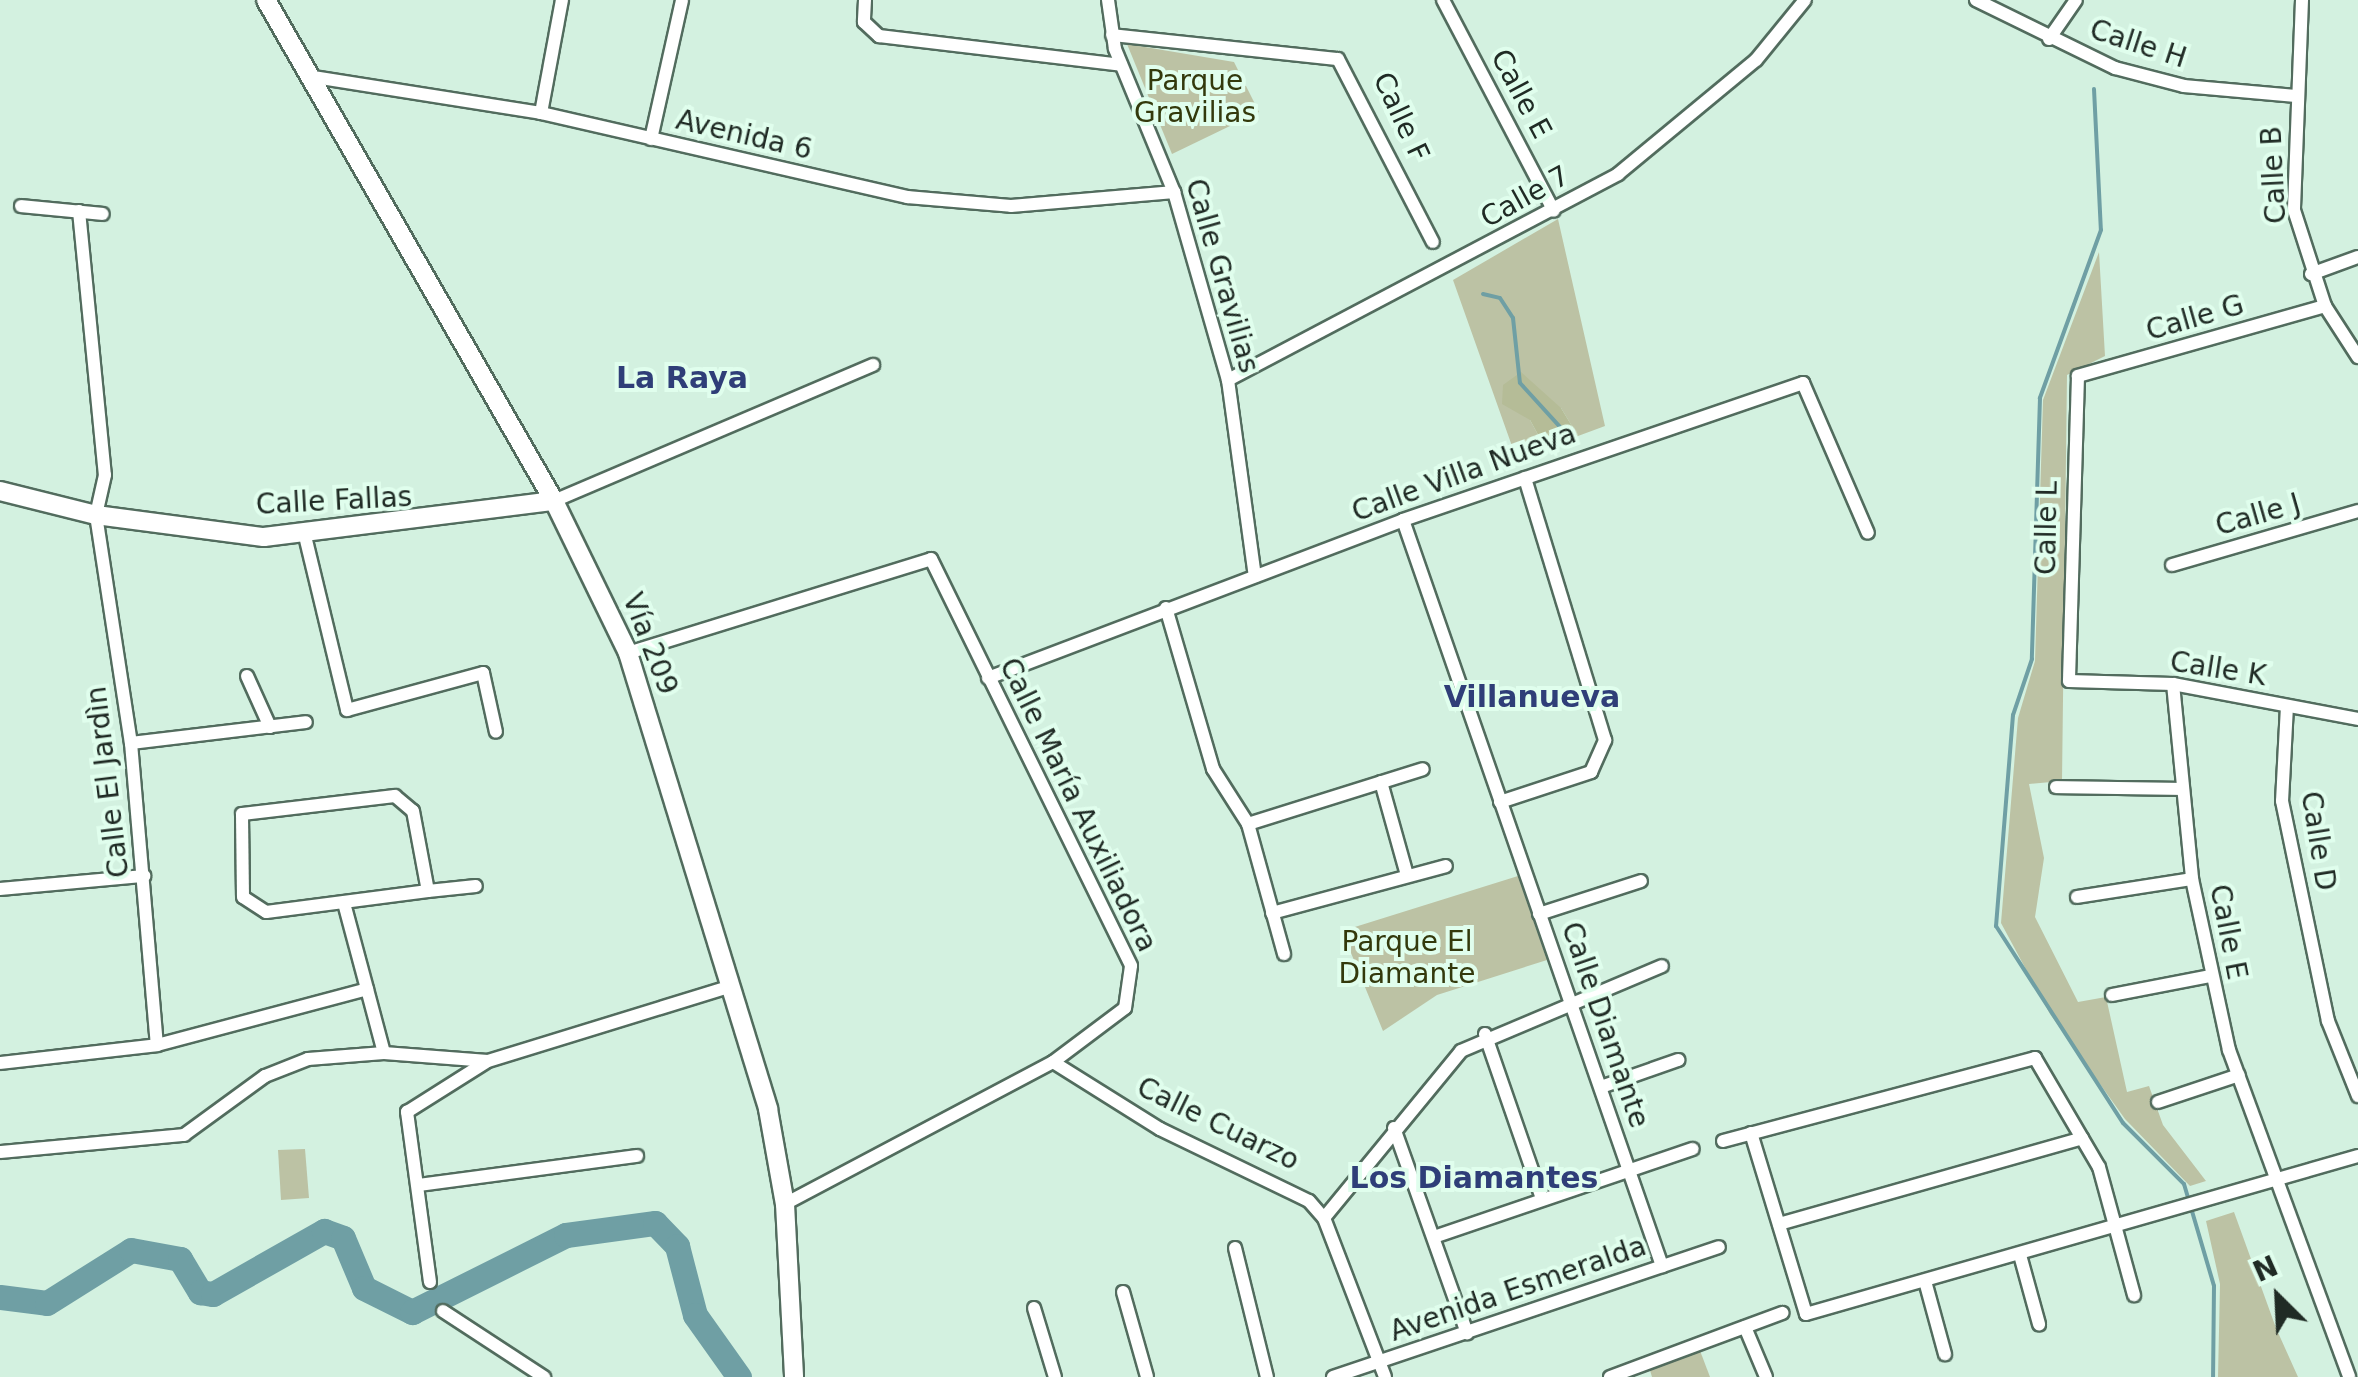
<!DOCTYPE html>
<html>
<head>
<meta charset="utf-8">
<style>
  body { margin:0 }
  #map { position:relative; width:2358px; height:1377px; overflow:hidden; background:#d3f1e0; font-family:"DejaVu Sans",sans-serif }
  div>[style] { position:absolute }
  .green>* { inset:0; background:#bcc2a4 }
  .forest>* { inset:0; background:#b5bc97 }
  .stream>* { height:4px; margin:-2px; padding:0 2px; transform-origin:2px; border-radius:2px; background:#6f9fa4 }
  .river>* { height:25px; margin:-12.5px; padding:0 12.5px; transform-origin:12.5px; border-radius:12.5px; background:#6f9fa4 }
  .roads { filter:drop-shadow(2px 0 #526c5e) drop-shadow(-2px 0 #526c5e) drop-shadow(0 2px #526c5e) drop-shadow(0 -2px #526c5e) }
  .street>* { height:12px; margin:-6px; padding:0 6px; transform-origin:6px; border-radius:6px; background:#fff }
  .secondary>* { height:18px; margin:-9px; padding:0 9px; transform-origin:9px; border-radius:9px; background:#fff }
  span { translate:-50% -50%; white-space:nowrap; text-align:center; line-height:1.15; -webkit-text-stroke:8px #e0feed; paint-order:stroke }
  .street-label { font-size:28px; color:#202b25 }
  .park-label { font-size:28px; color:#33390c }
  .neighbourhood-label { font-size:30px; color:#2f3e78; font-weight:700 }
  .north { position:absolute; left:2228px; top:1247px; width:100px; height:100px; -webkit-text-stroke:8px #e0feed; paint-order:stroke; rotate:336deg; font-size:28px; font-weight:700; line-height:40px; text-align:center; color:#202b25 }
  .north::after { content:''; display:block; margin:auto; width:35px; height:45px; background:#202b25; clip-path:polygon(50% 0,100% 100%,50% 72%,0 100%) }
</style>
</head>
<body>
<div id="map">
  <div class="green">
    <div style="clip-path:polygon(1127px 44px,1234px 62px,1259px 112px,1172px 154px)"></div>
    <div style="clip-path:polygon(1558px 219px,1605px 426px,1578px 436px,1561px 408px,1530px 420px,1547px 451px,1518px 463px,1453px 280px)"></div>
    <div style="clip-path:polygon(2099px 252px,2105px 356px,2067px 375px,2062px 781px,2029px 784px,2044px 858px,2035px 917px,2078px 1002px,2106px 997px,2127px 1092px,2149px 1086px,2163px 1125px,2206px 1181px,2190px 1186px,2125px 1119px,2050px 1014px,2001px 923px,2018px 718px,2035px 661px,2043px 400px)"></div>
    <div style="clip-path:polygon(1518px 876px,1547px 960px,1437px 995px,1383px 1031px,1342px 931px)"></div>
    <div style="clip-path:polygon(305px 1149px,309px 1198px,281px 1200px,278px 1150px)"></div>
    <div style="clip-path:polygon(2234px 1212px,2276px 1328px,2298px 1377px,2218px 1377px,2220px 1284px,2206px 1221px)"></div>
    <div style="clip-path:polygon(1699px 1348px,1710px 1377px,1652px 1377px,1649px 1367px)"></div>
  </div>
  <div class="forest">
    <div style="clip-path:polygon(1521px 372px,1561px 408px,1578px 436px,1547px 451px,1530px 420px,1502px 404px,1503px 385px)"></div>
  </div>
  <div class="stream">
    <div style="left:2094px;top:89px;width:141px;rotate:87.2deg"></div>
    <div style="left:2101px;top:230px;width:179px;rotate:110deg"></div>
    <div style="left:2040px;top:398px;width:261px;rotate:91.8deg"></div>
    <div style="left:2032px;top:659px;width:59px;rotate:108.7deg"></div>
    <div style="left:2013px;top:715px;width:212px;rotate:94.6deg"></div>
    <div style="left:1996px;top:926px;width:234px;rotate:57.2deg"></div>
    <div style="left:2123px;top:1123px;width:86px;rotate:45deg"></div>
    <div style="left:2184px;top:1184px;width:106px;rotate:73.6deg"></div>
    <div style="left:2214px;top:1286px;width:91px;rotate:90.6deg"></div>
    <div style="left:1483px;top:294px;width:17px;rotate:13deg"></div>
    <div style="left:1500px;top:298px;width:24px;rotate:57deg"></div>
    <div style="left:1513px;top:318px;width:65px;rotate:83.9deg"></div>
    <div style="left:1520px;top:383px;width:76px;rotate:47.7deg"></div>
  </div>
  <div class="river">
    <div style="left:0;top:1297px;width:47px;rotate:7.3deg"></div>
    <div style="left:47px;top:1303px;width:99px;rotate:-32.2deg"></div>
    <div style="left:131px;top:1250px;width:50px;rotate:10.4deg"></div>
    <div style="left:180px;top:1259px;width:39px;rotate:59deg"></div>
    <div style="left:200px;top:1292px;width:13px;rotate:9deg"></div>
    <div style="left:213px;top:1294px;width:128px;rotate:-29.6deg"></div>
    <div style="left:324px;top:1231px;width:20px;rotate:20deg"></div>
    <div style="left:343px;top:1238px;width:54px;rotate:67.2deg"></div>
    <div style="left:364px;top:1288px;width:54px;rotate:26.6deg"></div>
    <div style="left:412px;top:1312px;width:172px;rotate:-26.6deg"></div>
    <div style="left:566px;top:1235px;width:90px;rotate:-7.7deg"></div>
    <div style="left:655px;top:1223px;width:32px;rotate:46deg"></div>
    <div style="left:677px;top:1246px;width:71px;rotate:75.4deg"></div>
    <div style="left:695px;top:1315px;width:76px;rotate:54.6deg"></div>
  </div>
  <div class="roads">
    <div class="street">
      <div style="left:865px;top:0;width:22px;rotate:93deg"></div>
      <div style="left:864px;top:22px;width:21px;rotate:43deg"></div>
      <div style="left:879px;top:36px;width:244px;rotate:6.8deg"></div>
      <div style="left:1108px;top:0;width:49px;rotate:81.9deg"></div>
      <div style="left:1115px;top:49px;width:155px;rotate:67.6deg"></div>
      <div style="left:1174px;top:192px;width:196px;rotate:74deg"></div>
      <div style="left:1228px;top:380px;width:198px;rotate:82.2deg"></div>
      <div style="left:1443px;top:0;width:238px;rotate:62.3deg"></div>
      <div style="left:1976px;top:0;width:155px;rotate:26.1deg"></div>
      <div style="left:2115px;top:68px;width:71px;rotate:14.6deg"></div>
      <div style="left:2184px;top:86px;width:112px;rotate:5.1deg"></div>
      <div style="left:2302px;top:0;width:210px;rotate:92.2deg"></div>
      <div style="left:2294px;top:210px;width:101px;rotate:72.1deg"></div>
      <div style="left:2325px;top:306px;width:61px;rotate:57.1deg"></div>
      <div style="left:1112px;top:35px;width:227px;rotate:6.1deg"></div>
      <div style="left:1338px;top:59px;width:206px;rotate:62.6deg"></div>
      <div style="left:2049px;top:39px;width:47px;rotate:-55.3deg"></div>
      <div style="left:308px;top:76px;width:236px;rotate:9deg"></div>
      <div style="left:541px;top:113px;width:376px;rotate:12.9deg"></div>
      <div style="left:907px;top:197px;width:104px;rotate:4.9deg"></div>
      <div style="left:1011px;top:206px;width:164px;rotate:-4.9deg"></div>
      <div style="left:541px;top:113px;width:115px;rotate:-79.5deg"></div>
      <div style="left:651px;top:139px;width:142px;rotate:-77.4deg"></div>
      <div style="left:21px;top:206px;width:82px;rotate:5.6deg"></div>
      <div style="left:79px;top:211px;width:265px;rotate:84.4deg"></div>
      <div style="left:105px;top:475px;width:41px;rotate:102.7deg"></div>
      <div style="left:96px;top:515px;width:231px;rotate:81.3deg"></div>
      <div style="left:131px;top:743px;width:303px;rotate:85.1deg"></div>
      <div style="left:2311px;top:274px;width:50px;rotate:-19.9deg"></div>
      <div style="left:2325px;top:306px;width:257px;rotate:164.2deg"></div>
      <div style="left:2078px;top:376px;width:305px;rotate:91.7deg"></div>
      <div style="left:2069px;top:681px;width:104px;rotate:1.7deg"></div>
      <div style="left:2173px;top:684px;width:188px;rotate:10.7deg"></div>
      <div style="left:1228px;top:380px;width:441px;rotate:-27.8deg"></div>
      <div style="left:1618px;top:174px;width:179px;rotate:-39.6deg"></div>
      <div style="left:1756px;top:60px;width:77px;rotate:-50.8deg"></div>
      <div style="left:554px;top:501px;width:347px;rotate:-23.1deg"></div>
      <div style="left:1403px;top:520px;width:790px;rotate:70.85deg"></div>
      <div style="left:305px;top:536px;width:179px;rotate:76.4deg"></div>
      <div style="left:347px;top:710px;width:141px;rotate:-15.2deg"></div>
      <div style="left:483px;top:673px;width:60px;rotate:77.6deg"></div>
      <div style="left:2172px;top:565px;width:194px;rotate:-16.2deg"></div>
      <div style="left:1166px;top:608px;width:168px;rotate:73.7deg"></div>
      <div style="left:1213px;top:769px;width:65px;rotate:57.5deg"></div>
      <div style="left:1248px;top:824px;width:135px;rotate:74.5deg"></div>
      <div style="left:628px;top:653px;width:317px;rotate:-17.2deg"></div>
      <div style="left:931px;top:559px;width:453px;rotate:63.8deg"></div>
      <div style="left:1131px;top:966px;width:42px;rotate:98.1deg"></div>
      <div style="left:1125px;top:1008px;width:90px;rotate:143.1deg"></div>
      <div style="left:1053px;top:1062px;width:303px;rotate:152.1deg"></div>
      <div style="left:247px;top:676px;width:56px;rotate:65.7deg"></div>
      <div style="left:988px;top:678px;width:444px;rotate:-20.8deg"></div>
      <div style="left:1403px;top:520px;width:423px;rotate:-18.9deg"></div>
      <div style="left:1803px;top:383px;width:163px;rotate:66.6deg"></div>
      <div style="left:2173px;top:684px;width:196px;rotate:84.4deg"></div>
      <div style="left:2192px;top:879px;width:175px;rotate:77.8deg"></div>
      <div style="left:2229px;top:1050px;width:348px;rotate:69.8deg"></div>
      <div style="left:2287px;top:706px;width:95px;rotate:93deg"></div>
      <div style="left:2282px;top:801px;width:225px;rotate:78.2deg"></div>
      <div style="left:2328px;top:1021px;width:81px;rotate:68.2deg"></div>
      <div style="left:131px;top:743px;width:176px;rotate:-6.8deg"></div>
      <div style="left:1381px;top:782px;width:97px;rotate:74.4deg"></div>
      <div style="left:2056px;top:787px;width:123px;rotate:0.9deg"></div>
      <div style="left:395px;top:796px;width:23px;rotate:40deg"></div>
      <div style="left:413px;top:811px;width:81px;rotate:79.4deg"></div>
      <div style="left:428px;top:891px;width:163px;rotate:172.6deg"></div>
      <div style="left:266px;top:912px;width:27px;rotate:-147deg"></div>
      <div style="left:243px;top:897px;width:83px;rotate:-90.7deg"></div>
      <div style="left:242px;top:814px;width:154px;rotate:-6.7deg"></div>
      <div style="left:1500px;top:802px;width:96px;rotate:-18.2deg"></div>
      <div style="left:1591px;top:772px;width:35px;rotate:-66deg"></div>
      <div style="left:1605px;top:740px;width:274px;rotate:-107deg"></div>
      <div style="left:1248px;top:824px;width:183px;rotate:-17.4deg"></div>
      <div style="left:0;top:889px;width:145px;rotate:-5.2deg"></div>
      <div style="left:428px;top:891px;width:48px;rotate:-5.9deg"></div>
      <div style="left:2077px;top:897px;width:116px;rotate:-8.9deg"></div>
      <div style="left:344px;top:903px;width:89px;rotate:75deg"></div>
      <div style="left:1272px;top:913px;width:180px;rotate:-15.1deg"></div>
      <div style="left:1539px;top:914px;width:107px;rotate:-17.9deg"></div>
      <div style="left:2112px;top:995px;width:100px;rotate:-11deg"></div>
      <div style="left:1485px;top:1034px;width:175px;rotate:70.9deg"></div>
      <div style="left:1053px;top:1062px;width:126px;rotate:32.1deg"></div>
      <div style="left:1160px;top:1129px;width:165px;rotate:25.8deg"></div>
      <div style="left:1309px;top:1201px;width:23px;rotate:49deg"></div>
      <div style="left:1324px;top:1218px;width:170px;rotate:69deg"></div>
      <div style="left:0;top:1063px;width:158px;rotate:-6.5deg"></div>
      <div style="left:157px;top:1045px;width:217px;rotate:-14.9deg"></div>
      <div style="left:367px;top:989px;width:66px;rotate:75.1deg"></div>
      <div style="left:384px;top:1053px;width:104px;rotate:4.4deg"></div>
      <div style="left:488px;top:1061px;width:255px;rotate:-17.1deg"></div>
      <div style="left:1601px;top:1087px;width:82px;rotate:-19.3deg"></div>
      <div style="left:2158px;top:1102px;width:85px;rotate:-18.4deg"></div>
      <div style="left:1394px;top:1128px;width:218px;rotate:70.4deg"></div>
      <div style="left:1751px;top:1133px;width:189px;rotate:73.1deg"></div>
      <div style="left:1806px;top:1314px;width:574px;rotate:-15.97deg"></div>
      <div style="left:1723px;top:1141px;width:323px;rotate:-14.9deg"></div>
      <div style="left:2035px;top:1058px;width:126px;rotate:59.6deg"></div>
      <div style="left:2099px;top:1167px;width:133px;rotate:74.7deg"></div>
      <div style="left:0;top:1152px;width:185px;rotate:-5.3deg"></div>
      <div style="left:184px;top:1135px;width:100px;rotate:-36.1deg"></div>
      <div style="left:265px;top:1076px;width:46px;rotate:-21.6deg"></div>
      <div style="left:308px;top:1059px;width:76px;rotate:-4.5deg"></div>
      <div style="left:419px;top:1185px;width:220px;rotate:-7.6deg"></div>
      <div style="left:1324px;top:1218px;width:216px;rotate:-50.6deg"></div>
      <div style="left:1461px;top:1051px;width:218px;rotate:-22.9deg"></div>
      <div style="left:1779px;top:1224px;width:315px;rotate:-15.8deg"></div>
      <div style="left:1437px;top:1236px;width:270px;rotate:-18.8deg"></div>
      <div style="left:1235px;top:1248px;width:133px;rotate:76.1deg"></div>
      <div style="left:2020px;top:1255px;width:72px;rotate:74.6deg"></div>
      <div style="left:1925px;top:1281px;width:76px;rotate:74.7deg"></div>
      <div style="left:430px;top:1282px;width:172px;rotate:-97.7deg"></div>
      <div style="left:407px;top:1112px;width:93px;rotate:-32.3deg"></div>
      <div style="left:1123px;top:1292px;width:88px;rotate:74.2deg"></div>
      <div style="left:1034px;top:1308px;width:72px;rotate:73.1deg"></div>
      <div style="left:443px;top:1311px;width:121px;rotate:33.2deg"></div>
      <div style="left:1745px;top:1327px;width:54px;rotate:67.2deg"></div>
      <div style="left:1333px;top:1377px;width:407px;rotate:-18.6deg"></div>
      <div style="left:1610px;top:1377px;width:184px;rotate:-20.4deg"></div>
    </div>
    <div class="secondary">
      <div style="left:266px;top:0;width:578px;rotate:60.11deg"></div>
      <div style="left:554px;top:501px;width:169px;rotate:64deg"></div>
      <div style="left:628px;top:653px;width:477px;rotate:72.9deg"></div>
      <div style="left:768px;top:1109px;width:97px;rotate:79.9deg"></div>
      <div style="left:785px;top:1204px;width:173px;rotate:87deg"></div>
      <div style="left:0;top:491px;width:99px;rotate:14deg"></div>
      <div style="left:96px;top:515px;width:169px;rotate:7.5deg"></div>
      <div style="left:264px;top:537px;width:292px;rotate:-7.1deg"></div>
    </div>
  </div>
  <div class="street-label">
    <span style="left:2138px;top:44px;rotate:18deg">Calle H</span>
    <span style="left:1521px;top:94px;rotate:62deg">Calle E</span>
    <span style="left:1401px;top:117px;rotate:65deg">Calle F</span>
    <span style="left:744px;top:135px;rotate:13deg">Avenida 6</span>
    <span style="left:2274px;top:175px;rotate:-93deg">Calle B</span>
    <span style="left:1525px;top:197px;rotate:-29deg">Calle 7</span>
    <span style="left:1222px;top:276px;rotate:74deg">Calle Gravilias</span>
    <span style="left:2195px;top:318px;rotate:-16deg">Calle G</span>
    <span style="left:1464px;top:473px;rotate:-20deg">Calle Villa Nueva</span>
    <span style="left:334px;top:501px;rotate:-3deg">Calle Fallas</span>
    <span style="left:2258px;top:515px;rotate:-16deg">Calle J</span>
    <span style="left:2047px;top:528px;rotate:-89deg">Calle L</span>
    <span style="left:650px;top:644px;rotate:69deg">Vía 209</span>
    <span style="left:2218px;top:669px;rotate:9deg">Calle K</span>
    <span style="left:108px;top:782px;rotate:-97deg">Calle El Jardìn</span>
    <span style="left:1078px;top:805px;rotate:64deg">Calle María Auxiliadora</span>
    <span style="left:2318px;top:841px;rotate:81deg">Calle D</span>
    <span style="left:2228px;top:932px;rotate:79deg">Calle E</span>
    <span style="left:1605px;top:1025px;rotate:71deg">Calle Diamante</span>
    <span style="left:1218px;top:1124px;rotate:26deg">Calle Cuarzo</span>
    <span style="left:1518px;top:1289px;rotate:-19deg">Avenida Esmeralda</span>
  </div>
  <div class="park-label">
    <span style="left:1195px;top:97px">Parque<br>Gravilias</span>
    <span style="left:1407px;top:958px">Parque El<br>Diamante</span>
  </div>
  <div class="neighbourhood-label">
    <span style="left:682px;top:378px">La Raya</span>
    <span style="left:1532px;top:697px">Villanueva</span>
    <span style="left:1474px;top:1178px">Los Diamantes</span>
  </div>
  <div class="north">N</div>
</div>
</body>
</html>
